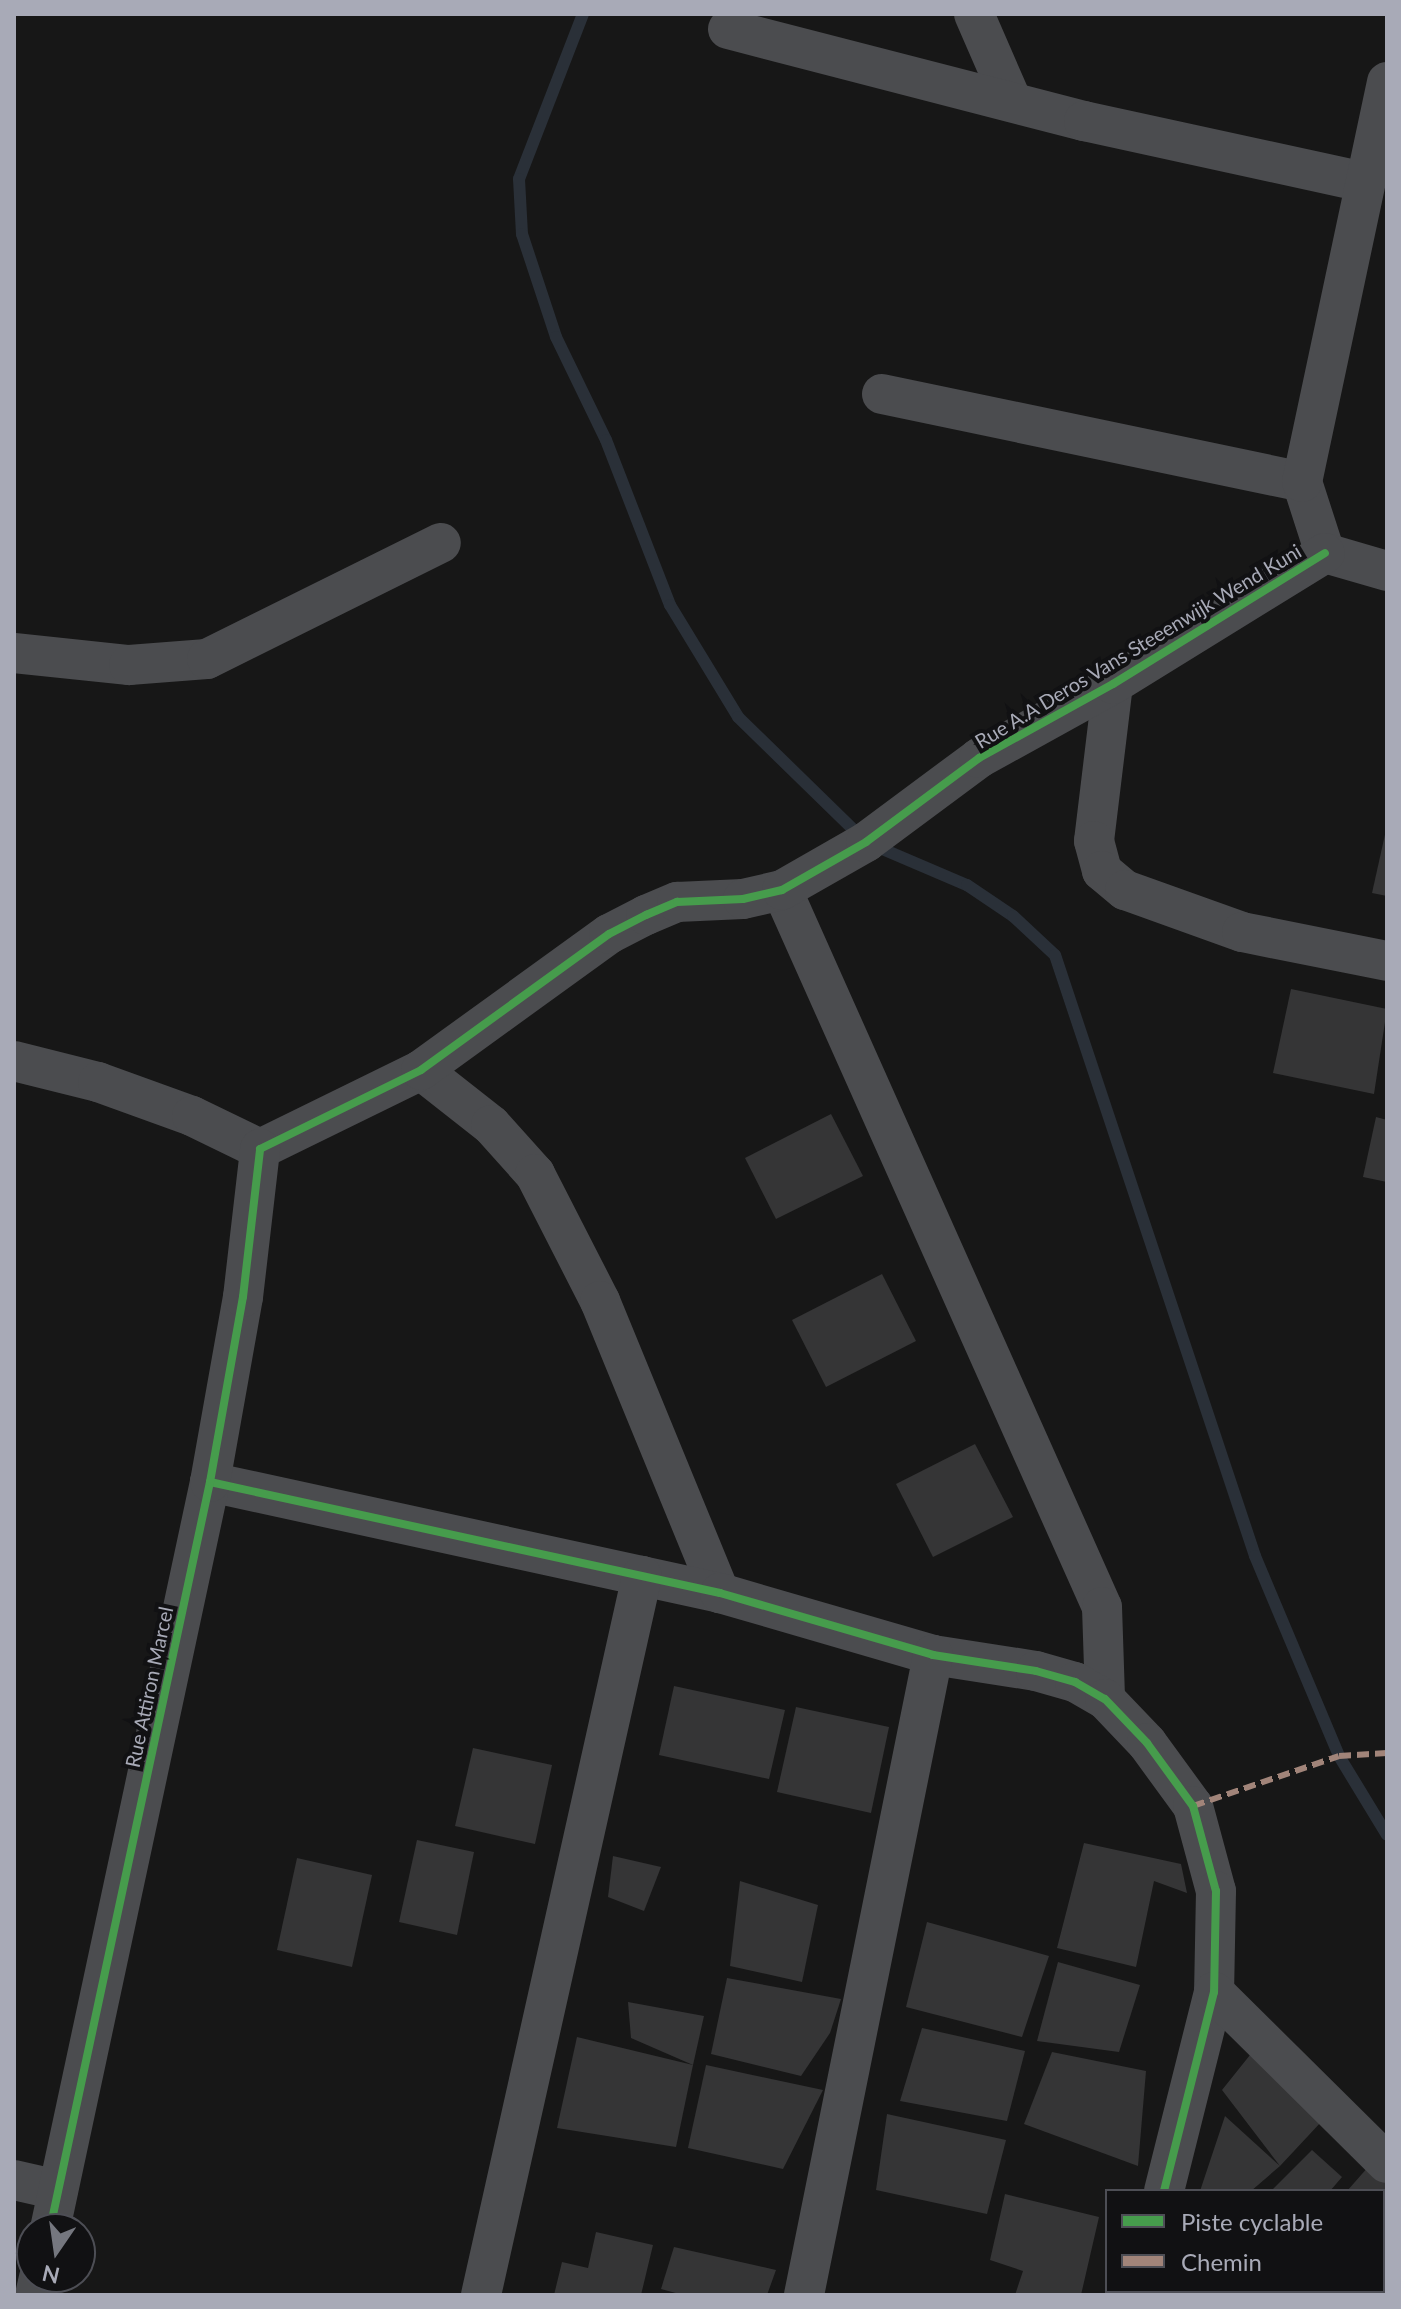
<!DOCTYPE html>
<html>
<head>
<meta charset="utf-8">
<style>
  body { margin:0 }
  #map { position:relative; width:1401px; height:2309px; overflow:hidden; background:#171717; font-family:Lato,sans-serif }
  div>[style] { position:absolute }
  .stream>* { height:12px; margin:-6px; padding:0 6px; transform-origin:6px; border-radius:6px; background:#2a3038 }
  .building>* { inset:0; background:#353536 }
  .street>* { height:40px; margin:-20px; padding:0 20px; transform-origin:20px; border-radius:20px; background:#4b4c4f }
  .quiet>* { height:6px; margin-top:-3px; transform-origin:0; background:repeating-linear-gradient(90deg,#a18479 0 12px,transparent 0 18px) }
  .cycleway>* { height:8px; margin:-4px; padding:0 4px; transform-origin:4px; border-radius:4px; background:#469c4c }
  span { translate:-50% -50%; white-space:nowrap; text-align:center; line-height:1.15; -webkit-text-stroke:8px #111113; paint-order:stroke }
  .street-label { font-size:20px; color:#a8aab7 }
  .frame { position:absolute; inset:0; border:16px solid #a8aab7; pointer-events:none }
  .legend { position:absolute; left:1105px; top:2189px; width:280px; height:104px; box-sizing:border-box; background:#111113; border:2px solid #4d4e55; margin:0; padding:10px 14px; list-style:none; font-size:24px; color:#a8aab7 }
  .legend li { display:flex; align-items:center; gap:16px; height:40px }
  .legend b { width:40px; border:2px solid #4d4e55 }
  .north { position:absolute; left:16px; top:2213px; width:80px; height:80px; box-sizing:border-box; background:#111113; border:2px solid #4d4e55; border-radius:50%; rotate:193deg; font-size:22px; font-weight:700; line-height:32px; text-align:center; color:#a8aab7 }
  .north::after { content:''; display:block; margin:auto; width:28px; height:36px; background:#75777f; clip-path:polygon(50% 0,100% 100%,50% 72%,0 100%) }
</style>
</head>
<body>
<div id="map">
  <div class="stream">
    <div style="left:583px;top:14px;width:177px;rotate:111.2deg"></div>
    <div style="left:519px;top:179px;width:55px;rotate:86.9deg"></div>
    <div style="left:522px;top:234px;width:108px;rotate:71.7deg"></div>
    <div style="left:556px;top:337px;width:114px;rotate:64.1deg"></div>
    <div style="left:606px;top:440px;width:177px;rotate:68.8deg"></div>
    <div style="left:670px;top:605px;width:131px;rotate:58.7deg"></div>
    <div style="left:738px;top:717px;width:179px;rotate:44.3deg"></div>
    <div style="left:866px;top:842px;width:110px;rotate:23.1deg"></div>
    <div style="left:967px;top:885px;width:55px;rotate:34deg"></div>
    <div style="left:1013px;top:916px;width:57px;rotate:42.9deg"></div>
    <div style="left:1055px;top:955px;width:633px;rotate:71.59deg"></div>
    <div style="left:1255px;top:1556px;width:217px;rotate:67.2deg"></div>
    <div style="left:1339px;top:1756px;width:92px;rotate:58.7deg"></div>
  </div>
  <div class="building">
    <div style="clip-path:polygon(1386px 830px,1387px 830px,1387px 896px,1372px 893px)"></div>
    <div style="clip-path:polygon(1291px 989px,1387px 1009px,1374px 1094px,1273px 1073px)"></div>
    <div style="clip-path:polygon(831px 1114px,863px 1176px,776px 1219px,745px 1158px)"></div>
    <div style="clip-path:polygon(1376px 1117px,1387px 1120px,1387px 1182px,1363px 1177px)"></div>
    <div style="clip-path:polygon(882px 1274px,916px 1341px,826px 1387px,792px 1320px)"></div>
    <div style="clip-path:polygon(975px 1444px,1013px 1517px,933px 1557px,896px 1484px)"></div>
    <div style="clip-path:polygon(674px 1686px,785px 1710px,769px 1779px,659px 1755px)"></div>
    <div style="clip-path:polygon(796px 1707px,889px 1727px,871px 1813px,777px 1792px)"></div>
    <div style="clip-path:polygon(473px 1748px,552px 1765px,535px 1844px,455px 1826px)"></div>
    <div style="clip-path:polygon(417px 1840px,474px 1852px,457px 1935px,399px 1922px)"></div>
    <div style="clip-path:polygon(1084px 1843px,1181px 1864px,1187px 1893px,1154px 1881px,1136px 1967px,1057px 1948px)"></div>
    <div style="clip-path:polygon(613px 1856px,661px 1867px,644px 1911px,608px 1897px)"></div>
    <div style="clip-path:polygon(297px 1858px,372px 1875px,352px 1967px,277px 1950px)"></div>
    <div style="clip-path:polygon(740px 1881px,818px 1905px,802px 1982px,730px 1966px)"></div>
    <div style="clip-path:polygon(927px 1922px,1049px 1956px,1022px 2037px,906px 2007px)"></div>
    <div style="clip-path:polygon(1058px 1962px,1140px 1985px,1119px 2052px,1037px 2041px)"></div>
    <div style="clip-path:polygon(727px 1978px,841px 1999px,830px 2033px,801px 2076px,711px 2054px)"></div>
    <div style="clip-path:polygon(628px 2002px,704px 2016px,693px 2065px,631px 2038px)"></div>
    <div style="clip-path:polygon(922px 2028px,1025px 2051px,1007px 2121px,900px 2101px)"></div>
    <div style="clip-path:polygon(577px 2037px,693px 2065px,676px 2147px,557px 2128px)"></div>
    <div style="clip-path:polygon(1254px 2050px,1322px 2121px,1280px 2166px,1251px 2191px,1200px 2191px,1225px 2116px,1280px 2166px,1222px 2090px)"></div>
    <div style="clip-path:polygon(1052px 2052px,1146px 2071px,1138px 2166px,1024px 2124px)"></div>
    <div style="clip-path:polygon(706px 2065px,823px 2090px,783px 2169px,688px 2148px)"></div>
    <div style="clip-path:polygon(887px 2114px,1006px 2140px,987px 2214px,876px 2190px)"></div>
    <div style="clip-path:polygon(1312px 2150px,1342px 2177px,1330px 2191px,1271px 2191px)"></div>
    <div style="clip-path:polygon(1369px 2166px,1387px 2182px,1383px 2221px,1383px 2191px,1347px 2191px)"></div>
    <div style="clip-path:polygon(1005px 2194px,1099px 2217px,1081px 2295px,1015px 2295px,1023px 2271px,990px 2260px)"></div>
    <div style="clip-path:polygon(1387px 2226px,1387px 2270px,1383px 2274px,1383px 2229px)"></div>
    <div style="clip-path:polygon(596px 2232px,653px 2245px,641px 2295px,554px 2295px,562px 2262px,588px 2268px)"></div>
    <div style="clip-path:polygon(674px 2247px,776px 2270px,767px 2295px,683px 2295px,661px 2289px)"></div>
    <div style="clip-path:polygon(1202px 2291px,1256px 2291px,1252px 2295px)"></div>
    <div style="clip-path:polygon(1277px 2291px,1364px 2291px,1272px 2295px)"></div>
  </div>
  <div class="street">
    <div style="left:974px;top:14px;width:93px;rotate:66.5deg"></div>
    <div style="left:728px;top:29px;width:368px;rotate:14.5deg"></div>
    <div style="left:1084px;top:121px;width:287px;rotate:12.3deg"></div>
    <div style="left:882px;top:394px;width:429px;rotate:11.8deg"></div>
    <div style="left:1325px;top:553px;width:75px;rotate:-107.9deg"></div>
    <div style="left:1302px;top:482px;width:409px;rotate:-78deg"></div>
    <div style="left:1325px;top:553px;width:65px;rotate:16.2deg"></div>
    <div style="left:14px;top:653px;width:116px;rotate:6deg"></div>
    <div style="left:129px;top:665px;width:78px;rotate:-4.4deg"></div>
    <div style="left:207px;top:659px;width:261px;rotate:-26.4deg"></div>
    <div style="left:1113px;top:684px;width:158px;rotate:96.9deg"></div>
    <div style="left:1094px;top:841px;width:31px;rotate:75deg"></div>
    <div style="left:1102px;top:871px;width:30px;rotate:40deg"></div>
    <div style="left:1125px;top:890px;width:124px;rotate:19.7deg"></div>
    <div style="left:1242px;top:932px;width:148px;rotate:11.3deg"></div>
    <div style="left:782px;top:890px;width:785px;rotate:65.95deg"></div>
    <div style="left:1102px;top:1607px;width:92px;rotate:88.1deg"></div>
    <div style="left:14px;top:1061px;width:87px;rotate:14deg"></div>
    <div style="left:98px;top:1082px;width:100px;rotate:19.9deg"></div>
    <div style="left:192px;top:1116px;width:76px;rotate:25.9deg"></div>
    <div style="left:421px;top:1070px;width:89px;rotate:38.2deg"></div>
    <div style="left:491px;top:1125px;width:66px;rotate:48.1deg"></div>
    <div style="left:535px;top:1174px;width:143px;rotate:62.9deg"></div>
    <div style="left:600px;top:1301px;width:316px;rotate:67.7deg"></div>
    <div style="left:260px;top:1149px;width:179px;rotate:-26.1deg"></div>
    <div style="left:421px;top:1070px;width:232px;rotate:-35.9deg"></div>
    <div style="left:609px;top:934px;width:42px;rotate:-27.2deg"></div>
    <div style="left:646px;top:915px;width:34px;rotate:-23deg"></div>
    <div style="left:677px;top:902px;width:66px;rotate:-2.6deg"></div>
    <div style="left:743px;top:899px;width:40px;rotate:-13deg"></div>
    <div style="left:782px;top:890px;width:97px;rotate:-29.7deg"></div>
    <div style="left:866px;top:842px;width:141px;rotate:-36.6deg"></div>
    <div style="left:979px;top:758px;width:153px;rotate:-28.9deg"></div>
    <div style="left:1113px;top:684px;width:249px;rotate:-31.7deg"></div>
    <div style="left:210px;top:1482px;width:522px;rotate:12.28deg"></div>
    <div style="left:720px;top:1593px;width:222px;rotate:16.2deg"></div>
    <div style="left:933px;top:1655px;width:104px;rotate:8.8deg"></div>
    <div style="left:1036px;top:1671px;width:41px;rotate:15.8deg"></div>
    <div style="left:1075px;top:1682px;width:34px;rotate:30deg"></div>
    <div style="left:1105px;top:1699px;width:61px;rotate:46.3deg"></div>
    <div style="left:1147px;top:1743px;width:78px;rotate:53.9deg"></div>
    <div style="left:1193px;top:1806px;width:88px;rotate:74.9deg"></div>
    <div style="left:1216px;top:1891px;width:101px;rotate:91.1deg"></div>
    <div style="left:1214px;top:1992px;width:205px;rotate:104.1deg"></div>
    <div style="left:1214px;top:1992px;width:243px;rotate:44.7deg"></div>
    <div style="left:14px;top:2180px;width:45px;rotate:12.8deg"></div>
    <div style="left:50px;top:2229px;width:764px;rotate:-77.91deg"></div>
    <div style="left:210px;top:1482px;width:188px;rotate:-79.9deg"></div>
    <div style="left:243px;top:1297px;width:149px;rotate:-83.4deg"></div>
    <div style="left:35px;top:2295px;width:18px;rotate:-77deg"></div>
    <div style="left:481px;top:2295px;width:737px;rotate:-77.38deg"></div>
    <div style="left:804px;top:2295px;width:653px;rotate:-78.6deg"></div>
    <div style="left:1138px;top:2295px;width:4px;rotate:-76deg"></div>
  </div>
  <div class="quiet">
    <div style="left:1193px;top:1806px;width:154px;rotate:-18.9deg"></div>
    <div style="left:1339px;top:1756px;width:48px;rotate:-3.6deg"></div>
  </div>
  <div class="cycleway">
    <div style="left:210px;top:1482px;width:522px;rotate:12.28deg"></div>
    <div style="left:720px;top:1593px;width:222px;rotate:16.2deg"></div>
    <div style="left:933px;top:1655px;width:104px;rotate:8.8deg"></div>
    <div style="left:1036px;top:1671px;width:41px;rotate:15.8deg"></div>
    <div style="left:1075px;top:1682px;width:34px;rotate:30deg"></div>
    <div style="left:1105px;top:1699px;width:61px;rotate:46.3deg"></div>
    <div style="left:1147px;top:1743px;width:78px;rotate:53.9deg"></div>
    <div style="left:1193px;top:1806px;width:88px;rotate:74.9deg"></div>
    <div style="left:1216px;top:1891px;width:101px;rotate:91.1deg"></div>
    <div style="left:1214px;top:1992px;width:205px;rotate:104.1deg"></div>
    <div style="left:50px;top:2229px;width:764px;rotate:-77.91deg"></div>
    <div style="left:210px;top:1482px;width:188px;rotate:-79.9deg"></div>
    <div style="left:243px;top:1297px;width:149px;rotate:-83.4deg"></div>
    <div style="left:260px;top:1149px;width:179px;rotate:-26.1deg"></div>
    <div style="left:421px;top:1070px;width:232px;rotate:-35.9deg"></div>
    <div style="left:609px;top:934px;width:42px;rotate:-27.2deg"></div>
    <div style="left:646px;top:915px;width:34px;rotate:-23deg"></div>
    <div style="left:677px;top:902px;width:66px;rotate:-2.6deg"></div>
    <div style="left:743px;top:899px;width:40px;rotate:-13deg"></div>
    <div style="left:782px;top:890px;width:97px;rotate:-29.7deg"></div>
    <div style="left:866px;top:842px;width:141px;rotate:-36.6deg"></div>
    <div style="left:979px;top:758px;width:153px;rotate:-28.9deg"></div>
    <div style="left:1113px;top:684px;width:249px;rotate:-31.7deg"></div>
  </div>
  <div class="street-label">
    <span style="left:1138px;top:646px;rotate:-31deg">Rue A.A Deros Vans Steeenwijk Wend Kuni</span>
    <span style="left:149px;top:1687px;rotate:-78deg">Rue Attiron Marcel</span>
  </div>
  <div class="frame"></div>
  <ul class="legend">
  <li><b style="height:10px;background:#469c4c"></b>Piste cyclable</li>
  <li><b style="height:10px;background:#a18479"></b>Chemin</li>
  </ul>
  <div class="north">N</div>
</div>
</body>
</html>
